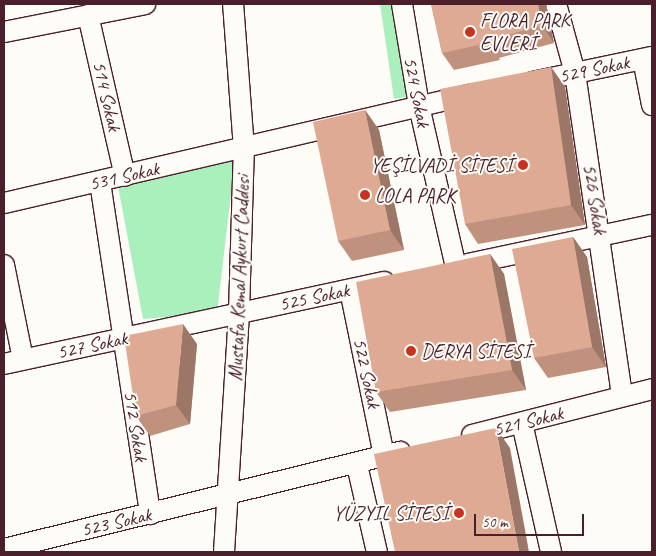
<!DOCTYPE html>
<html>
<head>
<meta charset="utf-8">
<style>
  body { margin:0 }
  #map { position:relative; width:656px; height:556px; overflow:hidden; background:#fdfcf7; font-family:Caveat,sans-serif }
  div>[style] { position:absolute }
  .green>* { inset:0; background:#aaf0bc }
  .roads { filter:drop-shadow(1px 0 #4a1f2b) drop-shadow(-1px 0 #4a1f2b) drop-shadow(0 1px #4a1f2b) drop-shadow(0 -1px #4a1f2b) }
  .minor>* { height:20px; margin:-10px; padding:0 10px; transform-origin:10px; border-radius:10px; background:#fdfcf7 }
  .wall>* { inset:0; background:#c0927e }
  .shaded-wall>* { inset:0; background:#9c7767 }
  .building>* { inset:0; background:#dfaa93 }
  .dots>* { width:14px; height:14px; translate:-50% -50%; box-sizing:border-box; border:2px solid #fdfcf7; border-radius:50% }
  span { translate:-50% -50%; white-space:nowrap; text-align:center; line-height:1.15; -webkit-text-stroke:4px #fdfcf7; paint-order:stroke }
  .poi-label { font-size:20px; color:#4a1f2b }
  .left { translate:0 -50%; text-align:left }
  .right { translate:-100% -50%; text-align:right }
  .street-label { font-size:20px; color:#4a1f2b }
  .frame { position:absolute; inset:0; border:5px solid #4a1f2b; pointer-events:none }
  .scale { position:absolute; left:474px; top:514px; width:110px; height:22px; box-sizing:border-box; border:2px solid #4a1f2b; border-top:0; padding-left:6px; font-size:15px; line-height:18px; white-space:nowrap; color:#4a1f2b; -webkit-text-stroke:4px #fdfcf7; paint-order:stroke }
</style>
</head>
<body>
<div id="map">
  <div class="green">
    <div style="clip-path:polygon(380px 4px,400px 4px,416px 95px,394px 99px)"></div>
    <div style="clip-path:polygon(235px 160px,217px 313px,143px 319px,118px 186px)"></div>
  </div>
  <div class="roads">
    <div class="minor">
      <div style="left:402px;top:4px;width:103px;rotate:80.5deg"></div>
      <div style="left:419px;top:106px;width:165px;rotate:77.1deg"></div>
      <div style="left:556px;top:4px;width:72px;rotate:74.6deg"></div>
      <div style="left:575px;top:73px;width:326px;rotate:81.7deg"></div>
      <div style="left:88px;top:15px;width:165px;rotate:77.1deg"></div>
      <div style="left:4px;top:32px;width:144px;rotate:-11.2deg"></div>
      <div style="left:643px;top:59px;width:47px;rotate:78.9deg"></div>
      <div style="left:532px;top:82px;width:123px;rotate:-11.8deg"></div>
      <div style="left:100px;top:182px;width:336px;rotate:81.4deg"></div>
      <div style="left:4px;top:203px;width:477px;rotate:-13.1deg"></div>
      <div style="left:468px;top:264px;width:188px;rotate:-12deg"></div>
      <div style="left:4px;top:265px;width:96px;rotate:78.6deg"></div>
      <div style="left:350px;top:290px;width:169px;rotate:78.4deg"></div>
      <div style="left:4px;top:364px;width:389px;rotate:-12.2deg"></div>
      <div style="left:522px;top:423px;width:132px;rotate:77.3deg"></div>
      <div style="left:472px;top:435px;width:186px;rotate:-14.3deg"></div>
      <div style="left:357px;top:465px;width:89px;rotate:77.1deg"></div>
      <div style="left:4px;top:549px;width:408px;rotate:-13.8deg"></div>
      <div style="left:224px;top:552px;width:239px;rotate:-86.4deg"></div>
      <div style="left:239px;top:313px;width:164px;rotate:-88.3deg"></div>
      <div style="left:244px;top:149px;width:145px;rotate:-94.3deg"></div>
    </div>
  </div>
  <div class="wall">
    <div style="clip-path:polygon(431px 4px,546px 4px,554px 43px,499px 58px,500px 60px,454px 70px,442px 53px)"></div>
    <div style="clip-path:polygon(551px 67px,565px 87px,585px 225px,478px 244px,465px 224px)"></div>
    <div style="clip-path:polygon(365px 110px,379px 130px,404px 250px,352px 261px,338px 241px)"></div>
    <div style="clip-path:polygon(573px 237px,587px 257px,606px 367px,548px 378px,534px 358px)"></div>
    <div style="clip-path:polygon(490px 254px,504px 274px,526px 390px,390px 412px,376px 392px)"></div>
    <div style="clip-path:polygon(197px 344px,190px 424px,150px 436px,136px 416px)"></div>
  </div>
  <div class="shaded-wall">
    <div style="clip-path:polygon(538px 4px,546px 4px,554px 43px,542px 25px)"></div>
    <div style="clip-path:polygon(551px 67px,565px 87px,585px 225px,571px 205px)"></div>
    <div style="clip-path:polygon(365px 110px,379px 130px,404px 250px,390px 230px)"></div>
    <div style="clip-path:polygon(573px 237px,587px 257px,606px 367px,592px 347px)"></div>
    <div style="clip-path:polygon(490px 254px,504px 274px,526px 390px,512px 370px)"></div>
    <div style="clip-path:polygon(183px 324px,197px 344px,190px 424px,176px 405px)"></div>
    <div style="clip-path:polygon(496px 428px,510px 448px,529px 552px,519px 552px)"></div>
  </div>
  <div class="building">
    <div style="clip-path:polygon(431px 4px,538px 4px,542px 25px,487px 41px,488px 43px,442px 53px)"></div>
    <div style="clip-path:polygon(551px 67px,571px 205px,465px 224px,440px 89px)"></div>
    <div style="clip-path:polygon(365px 110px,390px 230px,338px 241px,313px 122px)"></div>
    <div style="clip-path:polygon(573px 237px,592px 347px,534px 358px,512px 249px)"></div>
    <div style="clip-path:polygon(490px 254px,512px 370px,376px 392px,356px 282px)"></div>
    <div style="clip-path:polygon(183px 324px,176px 405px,136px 416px,124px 336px)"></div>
    <div style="clip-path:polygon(496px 428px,519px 552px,395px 552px,374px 454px)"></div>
  </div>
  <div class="dots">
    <div style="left:470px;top:32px;background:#c8321e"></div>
    <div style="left:523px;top:165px;background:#c8321e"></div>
    <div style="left:365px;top:195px;background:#c8321e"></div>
    <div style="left:411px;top:351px;background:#c8321e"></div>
    <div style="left:459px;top:513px;background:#c8321e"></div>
  </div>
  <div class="poi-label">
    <span class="left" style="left:480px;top:32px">FLORA PARK<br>EVLERİ</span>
    <span class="right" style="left:513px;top:165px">YEŞİLVADİ SİTESİ</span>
    <span class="left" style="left:375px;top:195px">LOLA PARK</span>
    <span class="left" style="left:421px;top:351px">DERYA SİTESİ</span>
    <span class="right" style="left:449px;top:513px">YÜZYIL SİTESİ</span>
  </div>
  <div class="street-label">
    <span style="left:594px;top:69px;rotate:-12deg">529 Sokak</span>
    <span style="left:417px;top:92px;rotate:79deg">524 Sokak</span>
    <span style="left:107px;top:96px;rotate:77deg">514 Sokak</span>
    <span style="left:124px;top:176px;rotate:-13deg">531 Sokak</span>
    <span style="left:595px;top:199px;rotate:81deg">526 Sokak</span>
    <span style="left:239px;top:278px;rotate:-88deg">Mustafa Kemal Aykurt Caddesi</span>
    <span style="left:314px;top:297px;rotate:-12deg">525 Sokak</span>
    <span style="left:92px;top:345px;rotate:-12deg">527 Sokak</span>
    <span style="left:367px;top:373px;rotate:78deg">522 Sokak</span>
    <span style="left:528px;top:421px;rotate:-14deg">521 Sokak</span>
    <span style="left:136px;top:426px;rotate:81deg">512 Sokak</span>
    <span style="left:116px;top:522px;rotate:-13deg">523 Sokak</span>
  </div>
  <div class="frame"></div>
  <div class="scale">50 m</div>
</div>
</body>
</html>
